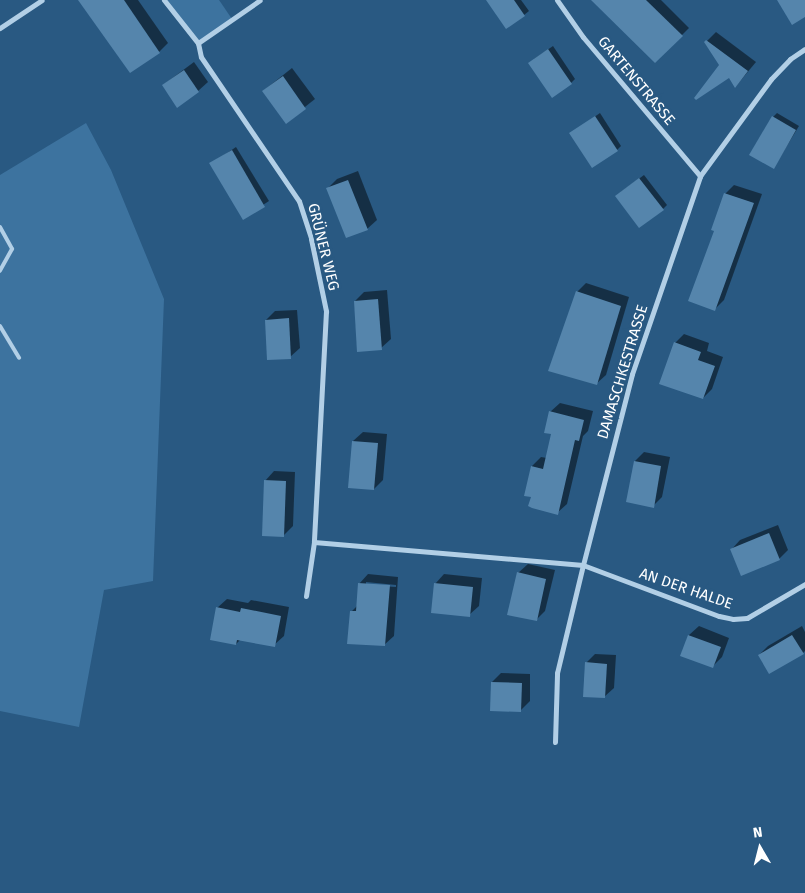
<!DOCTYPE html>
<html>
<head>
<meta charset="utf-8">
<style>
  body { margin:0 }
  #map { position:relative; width:805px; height:893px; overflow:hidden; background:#295982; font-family:"Fira Sans",sans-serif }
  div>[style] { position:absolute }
  .green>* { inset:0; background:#3d739f }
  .shadow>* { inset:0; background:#0007 }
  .building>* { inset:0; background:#5585ac }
  .service>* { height:4px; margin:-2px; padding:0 2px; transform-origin:2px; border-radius:2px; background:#b2cfe6 }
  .minor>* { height:5px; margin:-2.5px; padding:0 2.5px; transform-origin:2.5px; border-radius:2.5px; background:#b2cfe6 }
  span { translate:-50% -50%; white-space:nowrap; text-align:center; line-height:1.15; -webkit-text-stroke:5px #295982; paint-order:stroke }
  .street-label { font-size:15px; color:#fff }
  .north { position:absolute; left:735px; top:823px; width:50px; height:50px; -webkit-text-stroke:4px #295982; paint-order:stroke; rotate:352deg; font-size:14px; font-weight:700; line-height:20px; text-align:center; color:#fff }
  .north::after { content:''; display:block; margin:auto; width:18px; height:22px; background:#fff; clip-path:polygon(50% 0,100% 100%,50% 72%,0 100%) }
</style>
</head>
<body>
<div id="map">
  <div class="green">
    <div style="clip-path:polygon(164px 0,219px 0,232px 19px,198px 43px)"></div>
    <div style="clip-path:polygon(86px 123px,111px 170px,164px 299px,153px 581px,104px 590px,79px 727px,0 711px,0 175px)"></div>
  </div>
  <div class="shadow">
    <div style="clip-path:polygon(84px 0,138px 0,168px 43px,159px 52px)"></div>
    <div style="clip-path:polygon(488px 0,521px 0,529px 11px,524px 15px)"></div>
    <div style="clip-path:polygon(593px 0,661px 0,689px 28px,655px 62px)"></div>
    <div style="clip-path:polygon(716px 32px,756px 62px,736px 86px,705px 43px)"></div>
    <div style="clip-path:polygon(553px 46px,575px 79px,571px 83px,534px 59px)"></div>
    <div style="clip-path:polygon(194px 62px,208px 82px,198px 91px,163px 85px)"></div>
    <div style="clip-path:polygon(292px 68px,315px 99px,286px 122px,263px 91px)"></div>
    <div style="clip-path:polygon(600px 113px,621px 146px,617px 150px,571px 133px)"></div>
    <div style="clip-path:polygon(777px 113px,799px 126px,774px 167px,773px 117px)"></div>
    <div style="clip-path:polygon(236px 147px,269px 201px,243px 218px,211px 164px)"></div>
    <div style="clip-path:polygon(358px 171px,377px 220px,367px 229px,328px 188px,337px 179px)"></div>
    <div style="clip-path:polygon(644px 175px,667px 205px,663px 209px,621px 192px)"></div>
    <div style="clip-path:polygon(734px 185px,762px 194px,724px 300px,715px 309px,715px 230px,725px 194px)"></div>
    <div style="clip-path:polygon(586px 283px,629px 297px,606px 375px,596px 384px,549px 370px,577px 292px)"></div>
    <div style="clip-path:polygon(387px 290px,391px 339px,381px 348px,355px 301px,364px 292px)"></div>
    <div style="clip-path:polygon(297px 310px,300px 348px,290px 357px,266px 320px,275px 311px)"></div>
    <div style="clip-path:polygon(684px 334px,709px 343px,707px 351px,723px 357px,712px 389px,703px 398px,675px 343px)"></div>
    <div style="clip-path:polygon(560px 403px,593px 411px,588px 431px,583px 436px,567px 504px,557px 513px,532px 496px,532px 466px,541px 457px,547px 458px,553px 434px,550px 412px)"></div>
    <div style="clip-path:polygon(363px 432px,387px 434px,383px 480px,374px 489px,353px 441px)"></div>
    <div style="clip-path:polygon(644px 452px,670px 457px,662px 497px,653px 506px,635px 461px)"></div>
    <div style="clip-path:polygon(274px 471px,295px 472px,293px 526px,284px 535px,265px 481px)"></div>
    <div style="clip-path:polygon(778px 525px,788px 550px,779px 559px,731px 550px,740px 540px)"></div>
    <div style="clip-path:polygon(528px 564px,555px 570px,545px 611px,536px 620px,518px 573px)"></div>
    <div style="clip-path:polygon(evenodd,368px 574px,398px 577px,394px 636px,384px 645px,351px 612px,358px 605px,359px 584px,368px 574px,366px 582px,396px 585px,396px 587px,366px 585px,366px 582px)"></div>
    <div style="clip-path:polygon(444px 574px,482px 578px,479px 606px,469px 615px,435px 584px)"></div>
    <div style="clip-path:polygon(227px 599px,248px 603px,251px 600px,289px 607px,284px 636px,274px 645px,241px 639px,236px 644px,217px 608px)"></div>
    <div style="clip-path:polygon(699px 626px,729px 638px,722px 657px,713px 666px,682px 655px,689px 635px)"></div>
    <div style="clip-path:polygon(802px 626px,805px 632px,805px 651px,803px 653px,759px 655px,768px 646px)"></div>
    <div style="clip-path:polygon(595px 654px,616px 655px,614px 688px,604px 697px,586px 663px)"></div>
    <div style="clip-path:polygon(501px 673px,530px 674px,530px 701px,520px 711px,492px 682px)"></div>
  </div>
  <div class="building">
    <div style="clip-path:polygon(78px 0,124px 0,160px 53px,130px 73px)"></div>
    <div style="clip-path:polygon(486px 0,514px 0,525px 16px,506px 29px)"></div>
    <div style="clip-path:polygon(591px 0,646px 0,683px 36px,655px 63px)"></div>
    <div style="clip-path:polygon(777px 0,805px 0,805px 17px,792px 25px)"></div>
    <div style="clip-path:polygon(706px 40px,748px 71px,735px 88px,729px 78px,696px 100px,694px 98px,719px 65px,704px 42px)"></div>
    <div style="clip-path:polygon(548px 49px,572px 84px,552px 98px,528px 63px)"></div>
    <div style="clip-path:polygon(184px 70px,199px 92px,177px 108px,162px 85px)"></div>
    <div style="clip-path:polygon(283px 76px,306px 109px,286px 124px,262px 91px)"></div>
    <div style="clip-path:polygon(595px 116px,618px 151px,592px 168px,569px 133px)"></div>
    <div style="clip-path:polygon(772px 116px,796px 130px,774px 169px,749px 155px)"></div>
    <div style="clip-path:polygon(232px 150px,265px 207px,243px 220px,209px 163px)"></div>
    <div style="clip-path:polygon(639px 178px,664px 210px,639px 228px,615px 196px)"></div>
    <div style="clip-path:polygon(348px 180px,368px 230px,346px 238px,326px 188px)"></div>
    <div style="clip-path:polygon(724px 193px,754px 203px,715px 311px,688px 301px,714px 231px,711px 230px)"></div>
    <div style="clip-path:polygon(576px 291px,621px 306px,597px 385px,548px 371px)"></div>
    <div style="clip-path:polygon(378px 299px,382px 350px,357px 352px,354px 301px)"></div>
    <div style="clip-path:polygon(289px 318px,291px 359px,267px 360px,265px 320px)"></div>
    <div style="clip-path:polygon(674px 342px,701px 352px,698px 360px,715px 366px,703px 399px,659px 384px)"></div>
    <div style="clip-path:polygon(549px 411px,584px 420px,579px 441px,575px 440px,558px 515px,532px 508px,528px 506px,531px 497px,524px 496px,531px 466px,543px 469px,551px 434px,544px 433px)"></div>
    <div style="clip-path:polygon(352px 441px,378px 443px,374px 490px,348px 488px)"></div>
    <div style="clip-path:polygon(634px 461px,661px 466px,654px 508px,626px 502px)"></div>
    <div style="clip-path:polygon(264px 480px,286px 481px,284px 537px,262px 536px)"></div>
    <div style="clip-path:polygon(769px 533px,780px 560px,741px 576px,730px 549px)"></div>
    <div style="clip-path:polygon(517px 572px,546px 579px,537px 621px,507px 615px)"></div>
    <div style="clip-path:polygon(358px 583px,390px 585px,385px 646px,347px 644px,350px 611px,356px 611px)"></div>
    <div style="clip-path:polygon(434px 583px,473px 587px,470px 617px,431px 613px)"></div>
    <div style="clip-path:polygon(216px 607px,240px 612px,241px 608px,281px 616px,275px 647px,237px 640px,236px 645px,210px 640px)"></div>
    <div style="clip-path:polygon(688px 635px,721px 647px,713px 668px,680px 656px)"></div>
    <div style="clip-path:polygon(792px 635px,804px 654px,769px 674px,758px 655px)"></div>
    <div style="clip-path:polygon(585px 662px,607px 664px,605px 698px,583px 697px)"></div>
    <div style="clip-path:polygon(491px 682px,522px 683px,521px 712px,490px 711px)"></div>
  </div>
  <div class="service">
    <div style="left:0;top:227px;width:25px;rotate:61deg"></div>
    <div style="left:12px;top:249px;width:25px;rotate:119deg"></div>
    <div style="left:0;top:326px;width:37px;rotate:59deg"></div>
  </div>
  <div class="minor">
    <div style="left:164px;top:0;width:55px;rotate:51.7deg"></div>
    <div style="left:198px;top:43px;width:14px;rotate:78deg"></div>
    <div style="left:201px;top:57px;width:174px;rotate:55.8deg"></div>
    <div style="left:299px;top:201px;width:40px;rotate:72deg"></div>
    <div style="left:311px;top:239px;width:74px;rotate:78.2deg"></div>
    <div style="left:326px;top:311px;width:231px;rotate:93deg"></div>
    <div style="left:314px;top:542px;width:270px;rotate:4.9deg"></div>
    <div style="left:583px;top:565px;width:145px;rotate:20.6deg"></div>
    <div style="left:719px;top:616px;width:14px;rotate:12deg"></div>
    <div style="left:733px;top:619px;width:14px;rotate:-4deg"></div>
    <div style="left:747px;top:618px;width:67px;rotate:-30.4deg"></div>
    <div style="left:557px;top:0;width:45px;rotate:54.9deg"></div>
    <div style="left:583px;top:37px;width:182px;rotate:49.9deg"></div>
    <div style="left:0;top:28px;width:50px;rotate:-33.7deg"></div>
    <div style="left:198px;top:43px;width:75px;rotate:-34.7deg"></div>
    <div style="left:306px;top:596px;width:55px;rotate:-81.6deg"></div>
    <div style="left:555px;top:742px;width:69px;rotate:-88.3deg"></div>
    <div style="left:557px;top:673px;width:111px;rotate:-76.5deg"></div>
    <div style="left:583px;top:565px;width:197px;rotate:-75.6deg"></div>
    <div style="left:632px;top:374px;width:209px;rotate:-71deg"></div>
    <div style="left:700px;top:176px;width:120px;rotate:-53.8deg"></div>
    <div style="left:771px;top:79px;width:28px;rotate:-46deg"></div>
    <div style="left:790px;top:59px;width:18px;rotate:-34deg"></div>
  </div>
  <div class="street-label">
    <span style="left:636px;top:81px;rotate:50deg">GARTENSTRASSE</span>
    <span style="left:323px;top:247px;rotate:76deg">GRÜNER WEG</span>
    <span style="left:623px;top:372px;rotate:-73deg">DAMASCHKESTRASSE</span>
    <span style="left:686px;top:589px;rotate:19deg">AN DER HALDE</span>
  </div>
  <div class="north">N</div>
</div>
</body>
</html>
